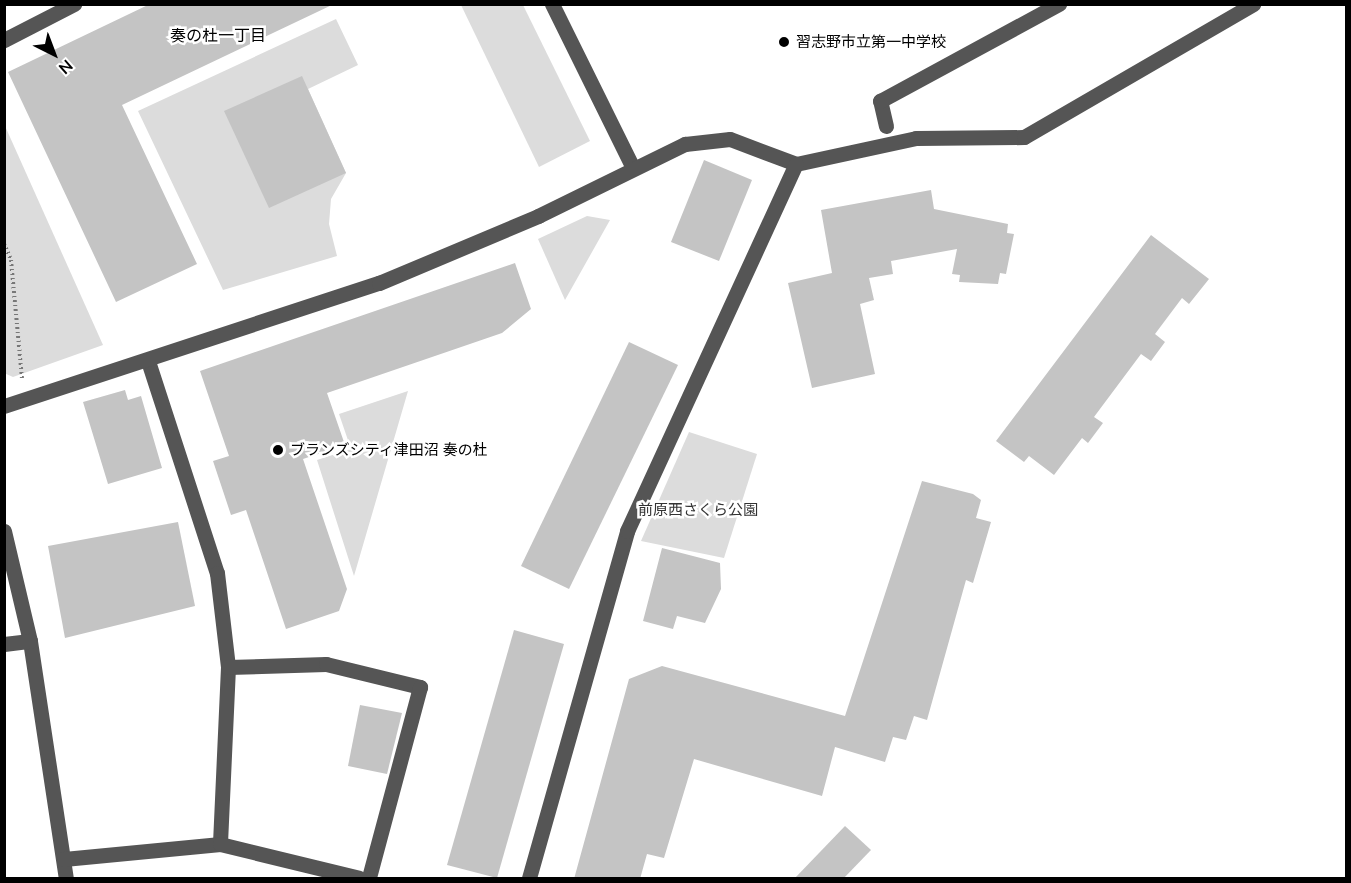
<!DOCTYPE html>
<html>
<head>
<meta charset="utf-8">
<style>
  body { margin:0 }
  #map { position:relative; width:1351px; height:883px; overflow:hidden; background:#fff; font-family:Mulish,"Noto Sans JP",sans-serif }
  div>[style] { position:absolute }
  .green>* { inset:0; background:#dcdcdc }
  .building>* { inset:0; background:#c4c4c4 }
  .path>* { height:4px; margin-top:-2px; transform-origin:0; background:repeating-linear-gradient(90deg,#777 0 1.5px,transparent 0 4.5px) }
  .minor>* { height:15px; margin:-7.5px; padding:0 7.5px; transform-origin:7.5px; border-radius:7.5px; background:#555 }
  .dots>* { width:16px; height:16px; translate:-50% -50%; box-sizing:border-box; border:3px solid #fff; border-radius:50% }
  span { translate:-50% -50%; white-space:nowrap; text-align:center; line-height:1.15; -webkit-text-stroke:5px #fff; paint-order:stroke }
  .poi-label { font-size:15px; color:#000 }
  .left { translate:0 -50%; text-align:left }
  .park-label { font-size:15px; color:#333 }
  .neighbourhood-label { font-size:16px; color:#000 }
  .frame { position:absolute; inset:0; border:6px solid #000; pointer-events:none }
  .north { position:absolute; left:24px; top:24px; width:60px; height:60px; -webkit-text-stroke:4px #fff; paint-order:stroke; rotate:138deg; font-size:16px; font-weight:700; line-height:24px; text-align:center; color:#000 }
  .north::after { content:''; display:block; margin:auto; width:21px; height:27px; background:#000; clip-path:polygon(50% 0,100% 100%,50% 72%,0 100%) }
</style>
</head>
<body>
<div id="map">
  <div class="green">
    <div style="clip-path:polygon(461px 5px,523px 5px,590px 141px,539px 167px)"></div>
    <div style="clip-path:polygon(336px 19px,358px 65px,308px 89px,346px 173px,331px 199px,329px 224px,337px 256px,223px 290px,138px 111px)"></div>
    <div style="clip-path:polygon(5px 126px,103px 345px,13px 377px,4px 373px)"></div>
    <div style="clip-path:polygon(587px 216px,610px 220px,565px 300px,538px 239px)"></div>
    <div style="clip-path:polygon(408px 391px,354px 576px,317px 460px,351px 449px,339px 414px)"></div>
    <div style="clip-path:polygon(689px 432px,757px 454px,724px 558px,641px 541px)"></div>
  </div>
  <div class="building">
    <div style="clip-path:polygon(150px 4px,334px 4px,122px 105px,197px 264px,116px 302px,8px 72px)"></div>
    <div style="clip-path:polygon(302px 76px,346px 173px,269px 208px,224px 111px)"></div>
    <div style="clip-path:polygon(704px 160px,752px 180px,719px 261px,671px 242px)"></div>
    <div style="clip-path:polygon(931px 190px,934px 209px,1008px 224px,1007px 233px,1014px 234px,1006px 274px,1000px 273px,998px 284px,959px 282px,960px 275px,952px 274px,957px 249px,891px 261px,893px 274px,869px 278px,874px 300px,860px 304px,875px 374px,812px 388px,788px 283px,832px 273px,821px 210px)"></div>
    <div style="clip-path:polygon(1151px 235px,1209px 279px,1189px 304px,1182px 298px,1155px 334px,1165px 342px,1151px 361px,1141px 354px,1094px 417px,1103px 423px,1088px 443px,1082px 438px,1054px 475px,1029px 456px,1024px 462px,996px 441px)"></div>
    <div style="clip-path:polygon(515px 263px,531px 309px,502px 333px,327px 393px,345px 445px,303px 459px,347px 589px,339px 611px,286px 629px,246px 510px,231px 515px,213px 461px,229px 456px,200px 371px)"></div>
    <div style="clip-path:polygon(629px 342px,678px 365px,569px 589px,521px 566px)"></div>
    <div style="clip-path:polygon(125px 390px,128px 400px,141px 396px,162px 468px,108px 484px,83px 402px)"></div>
    <div style="clip-path:polygon(922px 481px,973px 494px,981px 500px,976px 518px,991px 522px,973px 583px,966px 580px,927px 720px,914px 716px,906px 740px,893px 737px,885px 762px,835px 747px,822px 796px,694px 759px,664px 858px,647px 854px,640px 879px,574px 879px,629px 679px,662px 666px,845px 716px)"></div>
    <div style="clip-path:polygon(178px 522px,195px 606px,65px 638px,48px 546px)"></div>
    <div style="clip-path:polygon(662px 548px,720px 563px,721px 589px,705px 623px,677px 616px,673px 629px,643px 621px)"></div>
    <div style="clip-path:polygon(514px 630px,564px 644px,497px 878px,447px 865px)"></div>
    <div style="clip-path:polygon(360px 705px,402px 713px,387px 774px,348px 766px)"></div>
    <div style="clip-path:polygon(845px 826px,871px 850px,843px 879px,794px 879px)"></div>
  </div>
  <div class="path">
    <div style="left:4px;top:244px;width:17px;rotate:66deg"></div>
    <div style="left:11px;top:260px;width:120px;rotate:84.7deg"></div>
  </div>
  <div class="minor">
    <div style="left:552px;top:4px;width:183px;rotate:63.7deg"></div>
    <div style="left:4px;top:40px;width:79px;rotate:-27.2deg"></div>
    <div style="left:886px;top:126px;width:26px;rotate:-103deg"></div>
    <div style="left:880px;top:101px;width:204px;rotate:-28.5deg"></div>
    <div style="left:148px;top:361px;width:223px;rotate:72deg"></div>
    <div style="left:217px;top:573px;width:95px;rotate:83.3deg"></div>
    <div style="left:228px;top:667px;width:177px;rotate:92.6deg"></div>
    <div style="left:4px;top:406px;width:395px;rotate:-18.2deg"></div>
    <div style="left:379px;top:283px;width:173px;rotate:-22.8deg"></div>
    <div style="left:538px;top:216px;width:164px;rotate:-26.1deg"></div>
    <div style="left:685px;top:144px;width:45px;rotate:-6.3deg"></div>
    <div style="left:730px;top:139px;width:71px;rotate:20.7deg"></div>
    <div style="left:796px;top:164px;width:123px;rotate:-12.2deg"></div>
    <div style="left:916px;top:138px;width:108px;rotate:-0.5deg"></div>
    <div style="left:1024px;top:137px;width:265px;rotate:-30.1deg"></div>
    <div style="left:4px;top:531px;width:113px;rotate:76.7deg"></div>
    <div style="left:30px;top:641px;width:240px;rotate:81.4deg"></div>
    <div style="left:4px;top:644px;width:26px;rotate:-7deg"></div>
    <div style="left:228px;top:667px;width:98px;rotate:-1.8deg"></div>
    <div style="left:326px;top:664px;width:97px;rotate:13.7deg"></div>
    <div style="left:420px;top:687px;width:198px;rotate:105deg"></div>
    <div style="left:64px;top:859px;width:157px;rotate:-5.5deg"></div>
    <div style="left:220px;top:844px;width:143px;rotate:13.7deg"></div>
    <div style="left:529px;top:878px;width:361px;rotate:-74.2deg"></div>
    <div style="left:627px;top:531px;width:404px;rotate:-65.3deg"></div>
  </div>
  <div class="dots">
    <div style="left:784px;top:42px;background:#000"></div>
    <div style="left:278px;top:450px;background:#000"></div>
  </div>
  <div class="poi-label">
    <span class="left" style="left:796px;top:42px">習志野市立第一中学校</span>
    <span class="left" style="left:290px;top:450px">ブランズシティ津田沼 奏の杜</span>
  </div>
  <div class="park-label">
    <span style="left:698px;top:510px">前原西さくら公園</span>
  </div>
  <div class="neighbourhood-label">
    <span style="left:218px;top:35px">奏の杜一丁目</span>
  </div>
  <div class="frame"></div>
  <div class="north">N</div>
</div>
</body>
</html>
